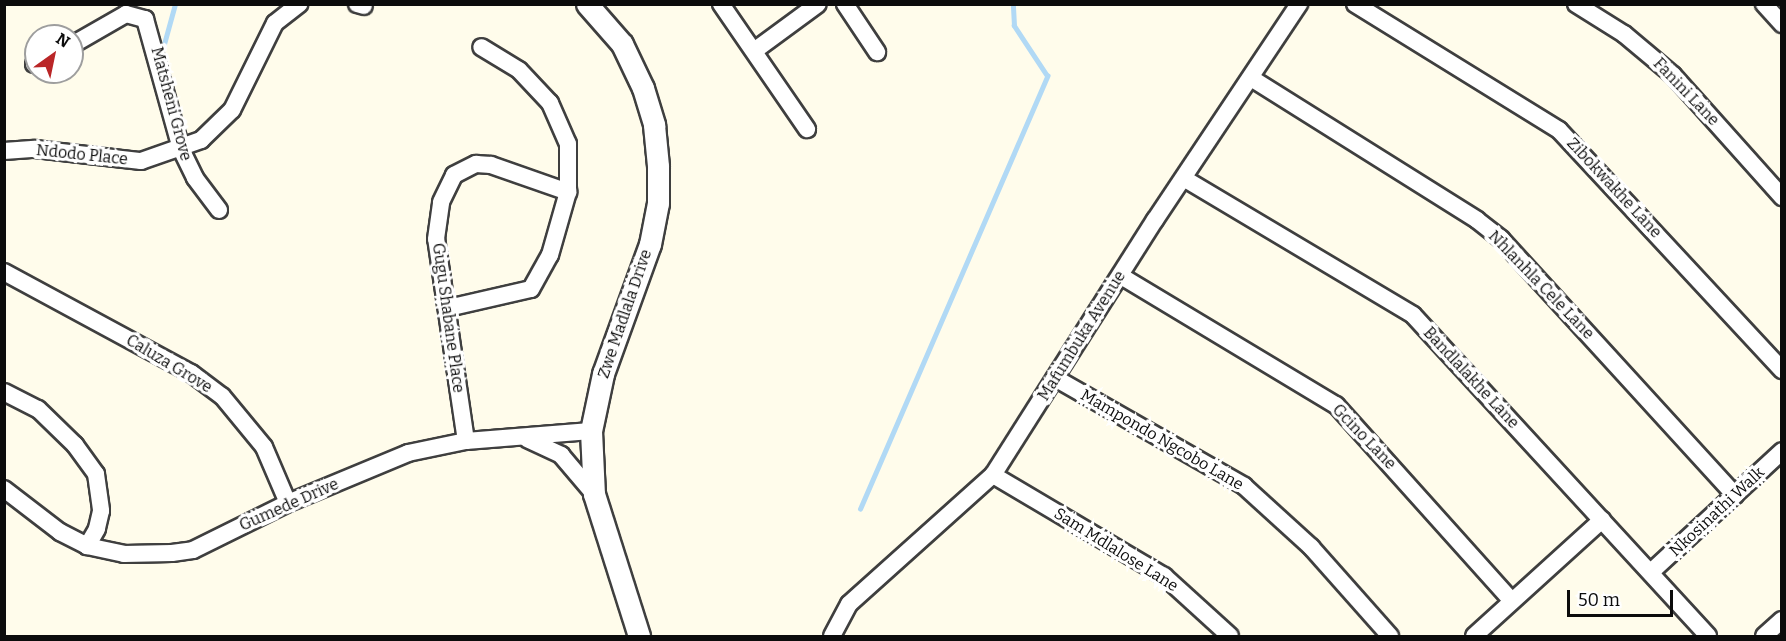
<!DOCTYPE html>
<html>
<head>
<meta charset="utf-8">
<style>
  body { margin:0 }
  #map { position:relative; width:1786px; height:641px; overflow:hidden; background:#fffceb; font-family:Bitter,serif }
  div>[style] { position:absolute }
  .stream>* { height:4.5px; margin:-2.25px; padding:0 2.25px; transform-origin:2.25px; border-radius:2.25px; background:#b1d9f5 }
  .roads { filter:drop-shadow(2px 0 #3f3f3f) drop-shadow(-2px 0 #3f3f3f) drop-shadow(0 2px #3f3f3f) drop-shadow(0 -2px #3f3f3f) }
  .minor>* { height:16px; margin:-8px; padding:0 8px; transform-origin:8px; border-radius:8px; background:#fff }
  .tertiary>* { height:21px; margin:-10.5px; padding:0 10.5px; transform-origin:10.5px; border-radius:10.5px; background:#fff }
  span { translate:-50% -50%; white-space:nowrap; text-align:center; line-height:1.15; -webkit-text-stroke:6px #fff; paint-order:stroke }
  .street-label { font-size:16px; color:#0c0c0c }
  .frame { position:absolute; inset:0; border:6px solid #0c0c0c; pointer-events:none }
  .north { position:absolute; left:24px; top:24px; width:60px; height:60px; box-sizing:border-box; background:#fff; border:2px solid #9e9e9e; border-radius:50%; rotate:33deg; font-size:16px; font-weight:700; line-height:24px; text-align:center; color:#0c0c0c }
  .north::after { content:''; display:block; margin:auto; width:21px; height:27px; background:#ba2627; clip-path:polygon(50% 0,100% 100%,50% 72%,0 100%) }
  .scale { position:absolute; left:1567px; top:590px; width:106px; height:27px; box-sizing:border-box; border:3px solid #0c0c0c; border-top:0; padding-left:8px; font-size:18px; line-height:21px; white-space:nowrap; color:#0c0c0c; -webkit-text-stroke:4px #fff; paint-order:stroke }
</style>
</head>
<body>
<div id="map">
  <div class="stream">
    <div style="left:161px;top:55px;width:53px;rotate:-74.6deg"></div>
    <div style="left:860px;top:509px;width:472px;rotate:-66.6deg"></div>
    <div style="left:1047px;top:76px;width:60px;rotate:-123.4deg"></div>
    <div style="left:1014px;top:26px;width:22px;rotate:-93deg"></div>
  </div>
  <div class="roads">
    <div class="minor">
      <div style="left:357px;top:4px;width:7px;rotate:16deg"></div>
      <div style="left:721px;top:4px;width:152px;rotate:55.5deg"></div>
      <div style="left:845px;top:4px;width:58px;rotate:56.3deg"></div>
      <div style="left:1355px;top:4px;width:240px;rotate:31.7deg"></div>
      <div style="left:1559px;top:130px;width:328px;rotate:47.1deg"></div>
      <div style="left:1576px;top:4px;width:57px;rotate:32deg"></div>
      <div style="left:1624px;top:34px;width:64px;rotate:39.9deg"></div>
      <div style="left:1673px;top:75px;width:164px;rotate:48.2deg"></div>
      <div style="left:1764px;top:4px;width:27px;rotate:48deg"></div>
      <div style="left:72px;top:45px;width:62px;rotate:-29.9deg"></div>
      <div style="left:126px;top:14px;width:20px;rotate:15deg"></div>
      <div style="left:145px;top:19px;width:135px;rotate:74.5deg"></div>
      <div style="left:181px;top:149px;width:32px;rotate:64deg"></div>
      <div style="left:195px;top:178px;width:40px;rotate:53deg"></div>
      <div style="left:754px;top:51px;width:79px;rotate:-36.3deg"></div>
      <div style="left:34px;top:64px;width:2px;rotate:-27deg"></div>
      <div style="left:1251px;top:78px;width:267px;rotate:32.1deg"></div>
      <div style="left:1477px;top:220px;width:31px;rotate:38deg"></div>
      <div style="left:1501px;top:239px;width:347px;rotate:47.6deg"></div>
      <div style="left:4px;top:151px;width:31px;rotate:-4deg"></div>
      <div style="left:35px;top:149px;width:107px;rotate:6.5deg"></div>
      <div style="left:141px;top:161px;width:64px;rotate:-19.3deg"></div>
      <div style="left:201px;top:140px;width:43px;rotate:-44.1deg"></div>
      <div style="left:232px;top:110px;width:97px;rotate:-63.7deg"></div>
      <div style="left:275px;top:23px;width:31px;rotate:-38deg"></div>
      <div style="left:1185px;top:179px;width:265px;rotate:30.8deg"></div>
      <div style="left:1413px;top:315px;width:436px;rotate:47.4deg"></div>
      <div style="left:4px;top:272px;width:213px;rotate:28.4deg"></div>
      <div style="left:191px;top:373px;width:39px;rotate:37deg"></div>
      <div style="left:222px;top:396px;width:66px;rotate:50.5deg"></div>
      <div style="left:264px;top:447px;width:61px;rotate:66.8deg"></div>
      <div style="left:1121px;top:276px;width:251px;rotate:31deg"></div>
      <div style="left:1336px;top:405px;width:263px;rotate:48.1deg"></div>
      <div style="left:448px;top:308px;width:85px;rotate:-12.9deg"></div>
      <div style="left:531px;top:289px;width:39px;rotate:-61deg"></div>
      <div style="left:550px;top:255px;width:66px;rotate:-74.1deg"></div>
      <div style="left:568px;top:192px;width:48px;rotate:-90deg"></div>
      <div style="left:568px;top:144px;width:45px;rotate:-113.7deg"></div>
      <div style="left:550px;top:103px;width:45px;rotate:-133.2deg"></div>
      <div style="left:519px;top:70px;width:44px;rotate:-148.8deg"></div>
      <div style="left:1055px;top:378px;width:218px;rotate:29.7deg"></div>
      <div style="left:1244px;top:486px;width:91px;rotate:42.3deg"></div>
      <div style="left:1311px;top:547px;width:119px;rotate:48.4deg"></div>
      <div style="left:4px;top:392px;width:38px;rotate:27deg"></div>
      <div style="left:38px;top:409px;width:52px;rotate:44.2deg"></div>
      <div style="left:75px;top:445px;width:36px;rotate:54deg"></div>
      <div style="left:96px;top:474px;width:37px;rotate:82deg"></div>
      <div style="left:101px;top:511px;width:18px;rotate:103deg"></div>
      <div style="left:97px;top:529px;width:20px;rotate:120deg"></div>
      <div style="left:527px;top:439px;width:38px;rotate:25deg"></div>
      <div style="left:561px;top:455px;width:51px;rotate:49.8deg"></div>
      <div style="left:466px;top:441px;width:204px;rotate:-98.4deg"></div>
      <div style="left:436px;top:239px;width:37px;rotate:-82deg"></div>
      <div style="left:441px;top:202px;width:30px;rotate:-64deg"></div>
      <div style="left:454px;top:175px;width:25px;rotate:-27deg"></div>
      <div style="left:476px;top:164px;width:15px;rotate:4deg"></div>
      <div style="left:491px;top:165px;width:82px;rotate:19.3deg"></div>
      <div style="left:993px;top:475px;width:199px;rotate:30.6deg"></div>
      <div style="left:1164px;top:576px;width:89px;rotate:42.3deg"></div>
      <div style="left:4px;top:489px;width:71px;rotate:37.5deg"></div>
      <div style="left:60px;top:532px;width:30px;rotate:27deg"></div>
      <div style="left:87px;top:546px;width:38px;rotate:12deg"></div>
      <div style="left:124px;top:554px;width:48px;rotate:-1.2deg"></div>
      <div style="left:172px;top:553px;width:21px;rotate:-8deg"></div>
      <div style="left:193px;top:550px;width:106px;rotate:-26.3deg"></div>
      <div style="left:288px;top:503px;width:130px;rotate:-22.6deg"></div>
      <div style="left:408px;top:453px;width:59px;rotate:-11.7deg"></div>
      <div style="left:466px;top:441px;width:125px;rotate:-4.6deg"></div>
      <div style="left:1651px;top:572px;width:178px;rotate:-42.7deg"></div>
      <div style="left:832px;top:636px;width:36px;rotate:-62deg"></div>
      <div style="left:849px;top:604px;width:193px;rotate:-41.9deg"></div>
      <div style="left:993px;top:475px;width:302px;rotate:-57.6deg"></div>
      <div style="left:1155px;top:220px;width:260px;rotate:-56.3deg"></div>
      <div style="left:1474px;top:636px;width:173px;rotate:-42.2deg"></div>
      <div style="left:1764px;top:636px;width:24px;rotate:-42deg"></div>
    </div>
    <div class="tertiary">
      <div style="left:587px;top:4px;width:53px;rotate:48.8deg"></div>
      <div style="left:622px;top:44px;width:49px;rotate:64.5deg"></div>
      <div style="left:643px;top:88px;width:39px;rotate:73deg"></div>
      <div style="left:654px;top:125px;width:41px;rotate:84.4deg"></div>
      <div style="left:658px;top:166px;width:37px;rotate:90deg"></div>
      <div style="left:658px;top:203px;width:42px;rotate:101deg"></div>
      <div style="left:650px;top:244px;width:138px;rotate:109.9deg"></div>
      <div style="left:603px;top:374px;width:58px;rotate:101.9deg"></div>
      <div style="left:591px;top:431px;width:63px;rotate:87.3deg"></div>
      <div style="left:594px;top:494px;width:149px;rotate:72.4deg"></div>
    </div>
  </div>
  <div class="street-label">
    <span style="left:1686px;top:92px;rotate:46deg">Fanini Lane</span>
    <span style="left:171px;top:104px;rotate:75deg">Matsheni Grove</span>
    <span style="left:82px;top:155px;rotate:6deg">Ndodo Place</span>
    <span style="left:1614px;top:188px;rotate:47deg">Zibokwakhe Lane</span>
    <span style="left:1541px;top:285px;rotate:46deg">Nhlanhla Cele Lane</span>
    <span style="left:625px;top:314px;rotate:-71deg">Zwe Madlala Drive</span>
    <span style="left:448px;top:318px;rotate:82deg">Gugu Shabane Place</span>
    <span style="left:1082px;top:336px;rotate:-58deg">Mafumbuka Avenue</span>
    <span style="left:169px;top:364px;rotate:31deg">Caluza Grove</span>
    <span style="left:1471px;top:378px;rotate:47deg">Bandlalakhe Lane</span>
    <span style="left:1364px;top:437px;rotate:46deg">Gcino Lane</span>
    <span style="left:1162px;top:440px;rotate:30deg">Mampondo Ngcobo Lane</span>
    <span style="left:289px;top:505px;rotate:-24deg">Gumede Drive</span>
    <span style="left:1717px;top:512px;rotate:-43deg">Nkosinathi Walk</span>
    <span style="left:1116px;top:550px;rotate:32deg">Sam Mdlalose Lane</span>
  </div>
  <div class="frame"></div>
  <div class="north">N</div>
  <div class="scale">50 m</div>
</div>
</body>
</html>
